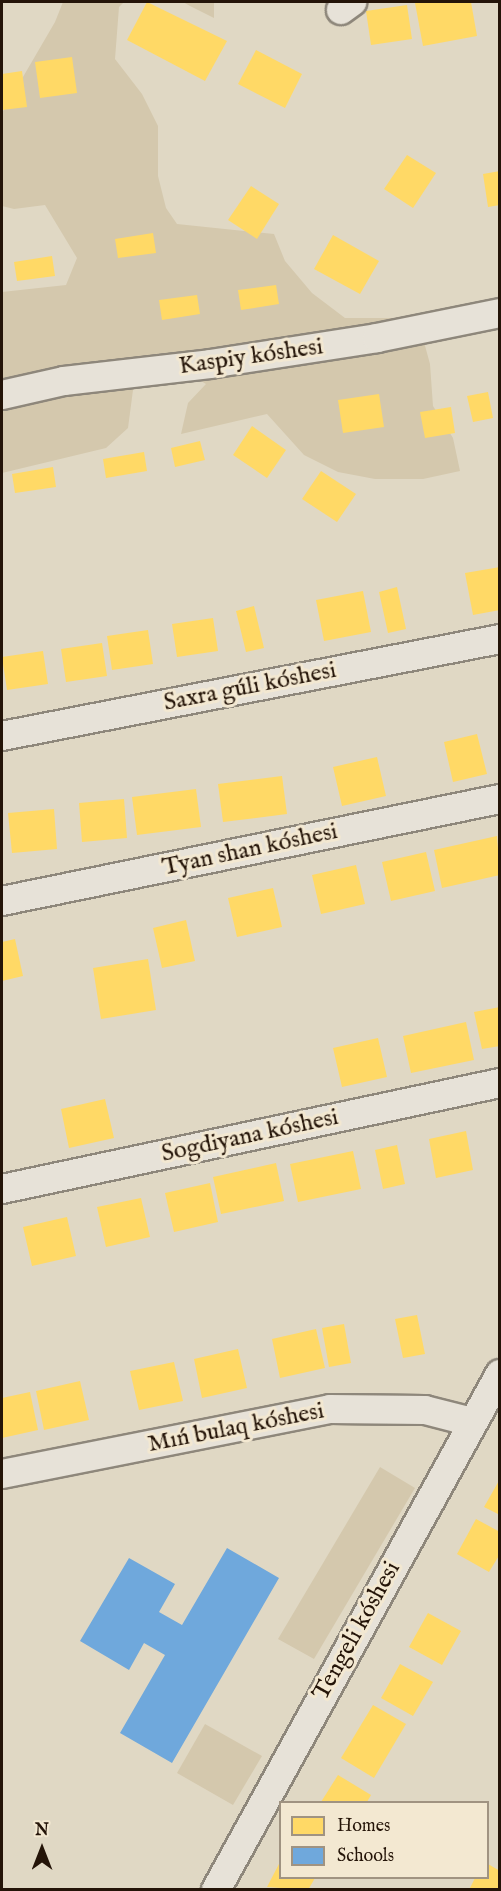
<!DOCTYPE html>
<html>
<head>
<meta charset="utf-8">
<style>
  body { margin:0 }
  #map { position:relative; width:501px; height:1891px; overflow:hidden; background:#e0d8c4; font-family:"IM FELL English",serif }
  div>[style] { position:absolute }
  .green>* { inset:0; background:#d4c8ad }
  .homes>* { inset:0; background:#ffd966 }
  .schools>* { inset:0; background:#6fa8dc }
  .roads { filter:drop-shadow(2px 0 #8e877b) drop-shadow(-2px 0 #8e877b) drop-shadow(0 2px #8e877b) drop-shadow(0 -2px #8e877b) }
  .minor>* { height:28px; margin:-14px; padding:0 14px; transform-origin:14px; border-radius:14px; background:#e7e2d8 }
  span { translate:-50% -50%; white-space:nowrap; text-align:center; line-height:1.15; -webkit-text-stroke:6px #f3e8d1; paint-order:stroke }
  .street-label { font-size:24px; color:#241408 }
  .frame { position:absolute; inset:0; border:3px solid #241408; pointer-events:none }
  .legend { position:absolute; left:279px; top:1801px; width:210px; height:78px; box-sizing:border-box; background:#f3e8d1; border:2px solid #a09381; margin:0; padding:8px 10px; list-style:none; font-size:18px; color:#241408 }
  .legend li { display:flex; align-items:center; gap:12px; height:30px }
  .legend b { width:30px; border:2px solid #a09381 }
  .north { position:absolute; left:12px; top:1819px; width:60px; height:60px; -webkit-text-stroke:4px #f3e8d1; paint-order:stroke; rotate:0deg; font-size:16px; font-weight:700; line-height:24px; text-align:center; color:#241408 }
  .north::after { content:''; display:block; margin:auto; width:21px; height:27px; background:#241408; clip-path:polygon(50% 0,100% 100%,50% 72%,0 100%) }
</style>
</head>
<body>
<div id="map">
  <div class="green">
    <div style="clip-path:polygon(63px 2px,124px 2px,119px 7px,115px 59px,142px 94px,158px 126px,158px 176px,166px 208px,177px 224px,274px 234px,285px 261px,312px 293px,345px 318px,397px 318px,421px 331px,430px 364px,433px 406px,453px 438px,460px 471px,423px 479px,375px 479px,338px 472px,304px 455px,267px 414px,181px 434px,188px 403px,206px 384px,166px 360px,133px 390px,128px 428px,106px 448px,2px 473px,2px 292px,66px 285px,77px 258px,45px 205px,14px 209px,2px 206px,2px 113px,55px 22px)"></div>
    <div style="clip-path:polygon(183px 2px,214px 2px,214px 18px,190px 6px)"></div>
    <div style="clip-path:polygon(380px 1467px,415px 1488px,314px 1659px,278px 1639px)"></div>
    <div style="clip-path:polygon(205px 1724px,262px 1756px,233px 1805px,177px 1773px)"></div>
  </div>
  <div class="homes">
    <div style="clip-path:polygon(147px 2px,227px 41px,205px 81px,127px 40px)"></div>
    <div style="clip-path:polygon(471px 2px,477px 36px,423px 46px,415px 3px)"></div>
    <div style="clip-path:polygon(407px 5px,412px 39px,371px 45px,366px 11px)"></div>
    <div style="clip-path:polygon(256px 50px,302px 74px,285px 108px,238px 84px)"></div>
    <div style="clip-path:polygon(72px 57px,77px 93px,40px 98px,35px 62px)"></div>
    <div style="clip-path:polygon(22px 71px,27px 107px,2px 110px,2px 74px)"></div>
    <div style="clip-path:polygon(407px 155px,436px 173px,413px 208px,384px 189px)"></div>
    <div style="clip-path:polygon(500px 171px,500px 205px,488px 207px,483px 174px)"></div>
    <div style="clip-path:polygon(251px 186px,279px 204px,257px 239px,228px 220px)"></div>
    <div style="clip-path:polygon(153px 233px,156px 253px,118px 258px,115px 239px)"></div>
    <div style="clip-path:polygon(333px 235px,379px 261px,360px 294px,314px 269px)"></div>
    <div style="clip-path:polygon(52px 256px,55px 276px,17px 281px,14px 262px)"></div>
    <div style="clip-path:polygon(276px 285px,279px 304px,241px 310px,238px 290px)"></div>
    <div style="clip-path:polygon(197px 295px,200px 314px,162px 320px,159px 300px)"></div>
    <div style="clip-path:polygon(488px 392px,493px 418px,473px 422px,467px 396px)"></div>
    <div style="clip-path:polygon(379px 394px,384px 427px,343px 433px,338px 400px)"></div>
    <div style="clip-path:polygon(451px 407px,455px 433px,425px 438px,420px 412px)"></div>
    <div style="clip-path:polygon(252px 426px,286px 450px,267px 478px,233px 455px)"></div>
    <div style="clip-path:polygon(200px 441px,205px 460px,175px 467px,171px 448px)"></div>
    <div style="clip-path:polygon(144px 452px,147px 471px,106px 478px,103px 459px)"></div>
    <div style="clip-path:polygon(53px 467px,56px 487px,15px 493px,12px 474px)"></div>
    <div style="clip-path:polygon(321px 471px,356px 494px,337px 522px,302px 499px)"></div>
    <div style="clip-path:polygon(500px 567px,500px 610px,473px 615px,465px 573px)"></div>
    <div style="clip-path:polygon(397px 587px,406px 629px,388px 633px,379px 592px)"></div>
    <div style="clip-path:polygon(363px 591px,371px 632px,324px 641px,316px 600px)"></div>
    <div style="clip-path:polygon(254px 606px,264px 648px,246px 652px,236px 611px)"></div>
    <div style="clip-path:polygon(213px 618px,218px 651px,177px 657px,172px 624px)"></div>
    <div style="clip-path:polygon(148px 630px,153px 664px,112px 670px,107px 636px)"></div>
    <div style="clip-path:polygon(102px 643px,107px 676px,66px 682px,61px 649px)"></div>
    <div style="clip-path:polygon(43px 651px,48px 684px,7px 690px,2px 657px)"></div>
    <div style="clip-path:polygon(477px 734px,487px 774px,453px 782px,444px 742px)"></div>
    <div style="clip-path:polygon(377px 757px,386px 796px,342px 806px,333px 767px)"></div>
    <div style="clip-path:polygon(282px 776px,287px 814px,223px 822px,218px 784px)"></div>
    <div style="clip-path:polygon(196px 789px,201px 827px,137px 835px,132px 797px)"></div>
    <div style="clip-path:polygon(124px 799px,127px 838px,82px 842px,79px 803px)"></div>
    <div style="clip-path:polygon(54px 809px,57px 849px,12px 853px,8px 813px)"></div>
    <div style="clip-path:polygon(497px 836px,500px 875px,442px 888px,434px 850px)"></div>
    <div style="clip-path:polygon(426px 852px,435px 891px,391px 901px,382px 862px)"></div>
    <div style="clip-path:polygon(356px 865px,365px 904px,321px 914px,312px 875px)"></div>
    <div style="clip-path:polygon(273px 888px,282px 927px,237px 937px,228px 898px)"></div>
    <div style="clip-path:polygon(186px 920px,195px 961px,162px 968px,153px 928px)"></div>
    <div style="clip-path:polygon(15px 939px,23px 976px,2px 981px,2px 942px)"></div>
    <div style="clip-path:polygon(148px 959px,156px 1010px,101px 1019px,93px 968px)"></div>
    <div style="clip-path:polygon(500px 1007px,500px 1046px,482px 1049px,474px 1012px)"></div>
    <div style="clip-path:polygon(466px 1022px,474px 1060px,411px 1073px,403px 1036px)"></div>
    <div style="clip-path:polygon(378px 1038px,387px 1077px,342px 1087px,333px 1048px)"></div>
    <div style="clip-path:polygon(105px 1099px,114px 1138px,69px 1148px,61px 1109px)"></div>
    <div style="clip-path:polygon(466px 1131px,473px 1170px,436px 1178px,429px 1139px)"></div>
    <div style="clip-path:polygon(397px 1145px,405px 1184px,383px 1189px,375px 1150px)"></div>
    <div style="clip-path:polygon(353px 1151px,361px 1189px,298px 1202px,290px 1164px)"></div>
    <div style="clip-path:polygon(276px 1163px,284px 1201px,221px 1214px,213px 1177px)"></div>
    <div style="clip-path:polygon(210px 1183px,218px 1222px,174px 1232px,165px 1193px)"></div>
    <div style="clip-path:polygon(141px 1198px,150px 1237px,106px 1247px,97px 1207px)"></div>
    <div style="clip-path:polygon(67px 1217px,76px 1256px,32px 1266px,23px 1227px)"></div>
    <div style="clip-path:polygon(417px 1315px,425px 1354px,403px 1358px,395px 1319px)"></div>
    <div style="clip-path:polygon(344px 1324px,351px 1363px,329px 1367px,322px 1328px)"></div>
    <div style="clip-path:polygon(316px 1329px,325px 1368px,280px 1378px,272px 1339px)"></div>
    <div style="clip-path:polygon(238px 1349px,247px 1388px,202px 1398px,194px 1359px)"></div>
    <div style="clip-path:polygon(174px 1362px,183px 1401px,139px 1410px,130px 1371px)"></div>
    <div style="clip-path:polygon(80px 1381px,89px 1420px,44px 1430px,36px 1391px)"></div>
    <div style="clip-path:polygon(30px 1392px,38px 1430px,2px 1438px,2px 1398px)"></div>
    <div style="clip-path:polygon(500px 1479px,500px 1515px,484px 1507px)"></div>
    <div style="clip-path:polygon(476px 1519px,500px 1532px,500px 1554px,489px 1572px,457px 1554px)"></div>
    <div style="clip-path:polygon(428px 1613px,461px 1631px,442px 1665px,409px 1647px)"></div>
    <div style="clip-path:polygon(400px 1664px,433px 1682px,413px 1716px,381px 1698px)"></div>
    <div style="clip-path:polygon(373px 1705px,406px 1724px,374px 1778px,341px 1758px)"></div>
    <div style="clip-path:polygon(338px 1775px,371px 1795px,367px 1802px,321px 1802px)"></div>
    <div style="clip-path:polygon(280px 1862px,280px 1878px,315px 1878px,308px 1890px,267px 1887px)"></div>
    <div style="clip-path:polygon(488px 1864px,500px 1871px,500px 1890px,469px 1890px,475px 1878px,488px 1878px)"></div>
  </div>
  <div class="schools">
    <div style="clip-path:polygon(227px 1548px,279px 1578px,172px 1763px,120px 1733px,165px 1655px,144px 1643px,129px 1670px,80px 1641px,129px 1558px,175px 1584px,159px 1612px,182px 1625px)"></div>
  </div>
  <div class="roads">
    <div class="minor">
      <div style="left:341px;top:10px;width:14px;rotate:-36deg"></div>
      <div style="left:2px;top:395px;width:64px;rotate:-12.7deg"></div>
      <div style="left:64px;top:381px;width:147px;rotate:-6.6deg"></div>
      <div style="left:210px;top:364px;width:169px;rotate:-8.8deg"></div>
      <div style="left:377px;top:338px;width:126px;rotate:-11.5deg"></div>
      <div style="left:2px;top:736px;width:507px;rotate:-11.02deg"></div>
      <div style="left:2px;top:901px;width:508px;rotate:-11.58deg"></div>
      <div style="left:2px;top:1189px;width:509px;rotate:-12.02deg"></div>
      <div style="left:2px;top:1474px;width:334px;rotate:-11.2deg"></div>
      <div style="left:330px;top:1409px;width:95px;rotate:0.6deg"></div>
      <div style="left:425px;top:1410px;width:49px;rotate:14.3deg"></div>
      <div style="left:216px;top:1890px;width:589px;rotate:-61.17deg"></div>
    </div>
  </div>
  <div class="street-label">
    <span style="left:251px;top:357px;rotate:-8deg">Kaspiy kóshesi</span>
    <span style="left:250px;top:687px;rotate:-11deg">Saxra gúli kóshesi</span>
    <span style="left:250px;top:850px;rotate:-12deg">Tyan shan kóshesi</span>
    <span style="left:250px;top:1136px;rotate:-12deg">Sogdiyana kóshesi</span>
    <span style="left:236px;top:1428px;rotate:-11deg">Mıń bulaq kóshesi</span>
    <span style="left:357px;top:1631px;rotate:-61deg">Tengeli kóshesi</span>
  </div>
  <div class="frame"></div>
  <ul class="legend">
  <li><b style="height:16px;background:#ffd966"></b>Homes</li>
  <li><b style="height:16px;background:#6fa8dc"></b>Schools</li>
  </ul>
  <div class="north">N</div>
</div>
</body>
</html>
